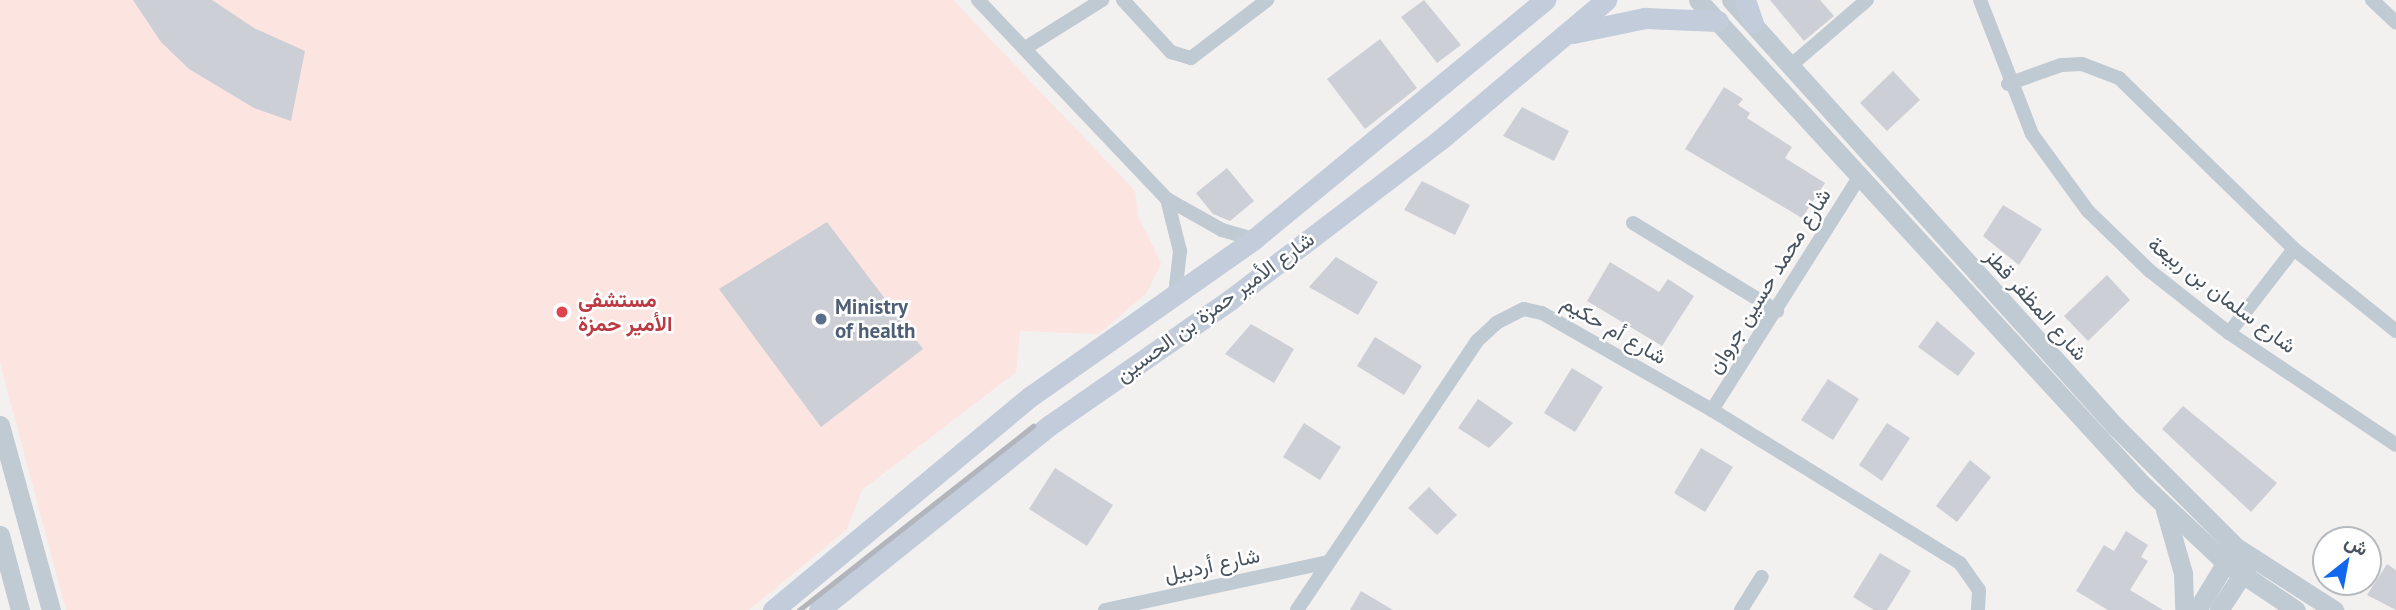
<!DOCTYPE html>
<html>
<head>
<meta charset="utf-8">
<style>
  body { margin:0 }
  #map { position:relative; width:2396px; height:610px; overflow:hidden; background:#f3f0f0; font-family:"PT Sans",Vazirmatn,sans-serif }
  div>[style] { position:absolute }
  .medical>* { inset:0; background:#fce4e0 }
  .building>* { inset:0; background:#cccfd5 }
  .minor>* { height:14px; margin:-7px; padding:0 7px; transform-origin:7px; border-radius:7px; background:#c0cad2 }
  .tertiary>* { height:19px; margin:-9.5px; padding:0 9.5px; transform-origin:9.5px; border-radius:9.5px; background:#c0cad2 }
  .secondary>* { height:21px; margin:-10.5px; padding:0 10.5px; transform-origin:10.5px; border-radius:10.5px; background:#c2ccda }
  .rail>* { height:5px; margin:-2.5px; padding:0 2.5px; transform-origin:2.5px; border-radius:2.5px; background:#b2b5bb }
  .dots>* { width:19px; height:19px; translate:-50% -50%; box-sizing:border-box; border:4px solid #fff; border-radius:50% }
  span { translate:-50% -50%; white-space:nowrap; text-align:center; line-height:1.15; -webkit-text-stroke:5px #fff; paint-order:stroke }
  .street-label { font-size:21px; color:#47535f }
  .health-label { font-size:21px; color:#be3a42; font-weight:700 }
  .left { translate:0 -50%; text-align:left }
  .service-label { font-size:21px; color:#4e5e75; font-weight:700 }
  .north { position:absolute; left:2312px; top:526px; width:70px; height:70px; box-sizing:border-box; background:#fff; border:2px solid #b5babf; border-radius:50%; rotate:31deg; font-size:19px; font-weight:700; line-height:28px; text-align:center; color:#47535f }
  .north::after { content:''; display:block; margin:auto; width:24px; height:32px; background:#1168ec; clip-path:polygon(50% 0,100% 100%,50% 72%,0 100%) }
</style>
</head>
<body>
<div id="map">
  <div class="medical">
    <div style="clip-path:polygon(0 0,953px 0,1135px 191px,1138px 216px,1161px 263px,1147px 293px,1098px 334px,1020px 331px,1016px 372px,862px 490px,847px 529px,749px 610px,66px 610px,0 363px)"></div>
  </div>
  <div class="building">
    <div style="clip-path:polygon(133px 0,212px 0,254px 28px,305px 51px,291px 121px,254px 108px,189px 69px,161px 42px)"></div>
    <div style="clip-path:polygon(1424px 0,1461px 45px,1437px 63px,1401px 17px)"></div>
    <div style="clip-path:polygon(1770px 0,1820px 0,1834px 16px,1804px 41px)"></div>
    <div style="clip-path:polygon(1380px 39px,1417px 88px,1365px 129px,1327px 79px)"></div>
    <div style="clip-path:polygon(1893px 71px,1920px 100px,1887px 131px,1860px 103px)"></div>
    <div style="clip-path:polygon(1724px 87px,1743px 99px,1738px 105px,1750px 113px,1747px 118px,1792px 147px,1785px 158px,1825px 183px,1802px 218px,1685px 149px)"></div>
    <div style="clip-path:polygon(1522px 107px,1569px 131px,1554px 161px,1503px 136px)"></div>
    <div style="clip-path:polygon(1227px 168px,1254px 201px,1230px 221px,1213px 214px,1196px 193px)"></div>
    <div style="clip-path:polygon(1422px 181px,1470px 205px,1455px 235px,1404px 210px)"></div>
    <div style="clip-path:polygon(2003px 205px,2042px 229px,2019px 265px,1983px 236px)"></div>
    <div style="clip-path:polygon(827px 222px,923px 349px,821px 427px,719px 289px)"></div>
    <div style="clip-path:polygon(1336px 257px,1378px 282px,1358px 315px,1309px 287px)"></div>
    <div style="clip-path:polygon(1610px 262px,1659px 292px,1668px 279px,1694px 296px,1662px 346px,1587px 301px)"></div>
    <div style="clip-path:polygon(2107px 275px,2130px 300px,2088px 341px,2064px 316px)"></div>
    <div style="clip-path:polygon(1937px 321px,1975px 353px,1958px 376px,1918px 347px)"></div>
    <div style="clip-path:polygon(1251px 324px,1294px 349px,1274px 383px,1225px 354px)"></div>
    <div style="clip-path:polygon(1375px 337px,1422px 366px,1404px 395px,1357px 366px)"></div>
    <div style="clip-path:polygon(1572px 368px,1603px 387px,1575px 432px,1544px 413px)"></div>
    <div style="clip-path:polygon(1828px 379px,1859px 399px,1833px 440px,1801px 420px)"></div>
    <div style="clip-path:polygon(1478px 399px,1513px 423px,1489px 448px,1458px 428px)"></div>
    <div style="clip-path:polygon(2183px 406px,2277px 483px,2251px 512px,2162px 429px)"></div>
    <div style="clip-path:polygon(1304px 423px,1341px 447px,1320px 480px,1283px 457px)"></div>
    <div style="clip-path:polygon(1887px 423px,1910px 438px,1882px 481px,1859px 465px)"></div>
    <div style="clip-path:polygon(1701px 448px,1733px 467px,1705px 512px,1674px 493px)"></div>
    <div style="clip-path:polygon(1970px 460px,1991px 477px,1957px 522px,1936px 506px)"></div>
    <div style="clip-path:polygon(1055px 468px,1113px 505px,1087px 546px,1029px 509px)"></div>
    <div style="clip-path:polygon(1429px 487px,1457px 515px,1437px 535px,1408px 508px)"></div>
    <div style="clip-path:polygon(2126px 531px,2148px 545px,2141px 557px,2148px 561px,2130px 590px,2163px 610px,2108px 610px,2076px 591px,2104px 545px,2114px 551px)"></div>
    <div style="clip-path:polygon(1880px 553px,1911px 571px,1887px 610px,1874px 610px,1853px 597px)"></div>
    <div style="clip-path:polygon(2387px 564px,2396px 570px,2396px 610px,2367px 595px)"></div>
    <div style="clip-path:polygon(1361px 591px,1393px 610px,1350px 610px)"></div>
  </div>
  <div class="minor">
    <div style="left:978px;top:0;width:274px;rotate:46.5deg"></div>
    <div style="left:1167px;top:199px;width:63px;rotate:29.4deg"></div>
    <div style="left:1222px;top:230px;width:33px;rotate:16deg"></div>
    <div style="left:1123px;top:0;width:71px;rotate:47.3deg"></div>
    <div style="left:1171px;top:52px;width:21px;rotate:17deg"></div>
    <div style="left:1191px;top:58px;width:96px;rotate:-37.3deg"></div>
    <div style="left:1980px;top:0;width:144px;rotate:68.8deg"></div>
    <div style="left:2032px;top:134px;width:95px;rotate:54deg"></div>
    <div style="left:2088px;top:211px;width:86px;rotate:44.1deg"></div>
    <div style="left:2150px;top:271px;width:100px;rotate:38.1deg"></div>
    <div style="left:2229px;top:333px;width:201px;rotate:33.8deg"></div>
    <div style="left:2372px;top:0;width:33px;rotate:43deg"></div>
    <div style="left:1027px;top:47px;width:89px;rotate:-32.1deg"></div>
    <div style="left:1789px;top:67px;width:103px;rotate:-40.7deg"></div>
    <div style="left:2008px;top:84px;width:56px;rotate:-19.7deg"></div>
    <div style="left:2061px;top:65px;width:21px;rotate:-3deg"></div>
    <div style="left:2082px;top:64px;width:40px;rotate:21deg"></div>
    <div style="left:2119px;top:78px;width:245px;rotate:44.3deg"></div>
    <div style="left:2294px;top:249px;width:131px;rotate:38.8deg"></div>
    <div style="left:1167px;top:199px;width:54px;rotate:76deg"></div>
    <div style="left:1180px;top:251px;width:44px;rotate:96.5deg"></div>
    <div style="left:1633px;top:223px;width:169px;rotate:31.4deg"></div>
    <div style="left:2229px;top:333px;width:106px;rotate:-52.3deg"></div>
    <div style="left:1712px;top:410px;width:279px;rotate:-57.7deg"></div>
    <div style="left:1105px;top:610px;width:228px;rotate:-12.1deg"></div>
    <div style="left:1297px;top:610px;width:324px;rotate:-56.2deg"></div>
    <div style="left:1477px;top:341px;width:26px;rotate:-43deg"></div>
    <div style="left:1496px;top:323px;width:31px;rotate:-27deg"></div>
    <div style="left:1524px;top:309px;width:18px;rotate:13deg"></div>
    <div style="left:1542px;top:313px;width:196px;rotate:29.7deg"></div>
    <div style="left:1712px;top:410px;width:291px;rotate:31.7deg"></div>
    <div style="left:1960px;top:563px;width:33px;rotate:55deg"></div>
    <div style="left:1979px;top:590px;width:20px;rotate:93deg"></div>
    <div style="left:1741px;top:610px;width:39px;rotate:-58deg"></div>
  </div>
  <div class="tertiary">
    <div style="left:1698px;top:0;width:655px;rotate:47.47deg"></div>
    <div style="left:2141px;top:483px;width:117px;rotate:43.3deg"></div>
    <div style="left:2226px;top:563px;width:84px;rotate:33.9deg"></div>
    <div style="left:1731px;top:0;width:575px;rotate:47.96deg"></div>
    <div style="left:2116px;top:427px;width:170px;rotate:45deg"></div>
    <div style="left:2236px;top:547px;width:117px;rotate:32.7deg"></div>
    <div style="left:0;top:425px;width:192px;rotate:74.6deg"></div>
    <div style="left:2165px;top:510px;width:66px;rotate:74.1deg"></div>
    <div style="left:2183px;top:573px;width:37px;rotate:88deg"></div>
    <div style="left:0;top:535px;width:78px;rotate:75.1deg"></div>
    <div style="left:2197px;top:610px;width:66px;rotate:-58.7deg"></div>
    <div style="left:2219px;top:610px;width:51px;rotate:-56.9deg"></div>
  </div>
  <div class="secondary">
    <div style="left:1745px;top:0;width:24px;rotate:71deg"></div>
    <div style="left:1573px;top:33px;width:74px;rotate:-11.8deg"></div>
    <div style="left:1645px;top:18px;width:73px;rotate:2.4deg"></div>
    <div style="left:773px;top:610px;width:335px;rotate:-39.7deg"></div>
    <div style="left:1031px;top:396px;width:273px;rotate:-35.1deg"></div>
    <div style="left:1254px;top:239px;width:377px;rotate:-39.4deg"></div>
    <div style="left:819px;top:610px;width:296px;rotate:-38.7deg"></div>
    <div style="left:1050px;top:425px;width:221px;rotate:-34.8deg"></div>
    <div style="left:1231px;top:299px;width:264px;rotate:-37.3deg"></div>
    <div style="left:1441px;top:139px;width:216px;rotate:-40.1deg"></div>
  </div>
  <div class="rail">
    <div style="left:799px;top:610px;width:298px;rotate:-38.2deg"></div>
  </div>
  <div class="dots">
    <div style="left:562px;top:312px;background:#e0444e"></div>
    <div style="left:821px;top:319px;background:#5c6f8a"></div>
  </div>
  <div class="street-label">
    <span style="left:1769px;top:281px;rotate:-58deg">شارع محمد حسين جروان</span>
    <span style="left:2222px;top:295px;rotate:37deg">شارع سلمان بن ربيعة</span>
    <span style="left:2036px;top:305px;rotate:48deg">شارع المظفر قطز</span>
    <span style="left:1215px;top:307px;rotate:-36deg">شارع الأمير حمزة بن الحسين</span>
    <span style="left:1614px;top:330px;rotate:30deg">شارع أم حكيم</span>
    <span style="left:1212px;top:565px;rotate:-12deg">شارع أردبيل</span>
  </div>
  <div class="health-label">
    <span class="left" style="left:578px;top:312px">مستشفى<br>الأمير حمزة</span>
  </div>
  <div class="service-label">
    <span class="left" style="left:835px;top:319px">Ministry<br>of health</span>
  </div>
  <div class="north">ش</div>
</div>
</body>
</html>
